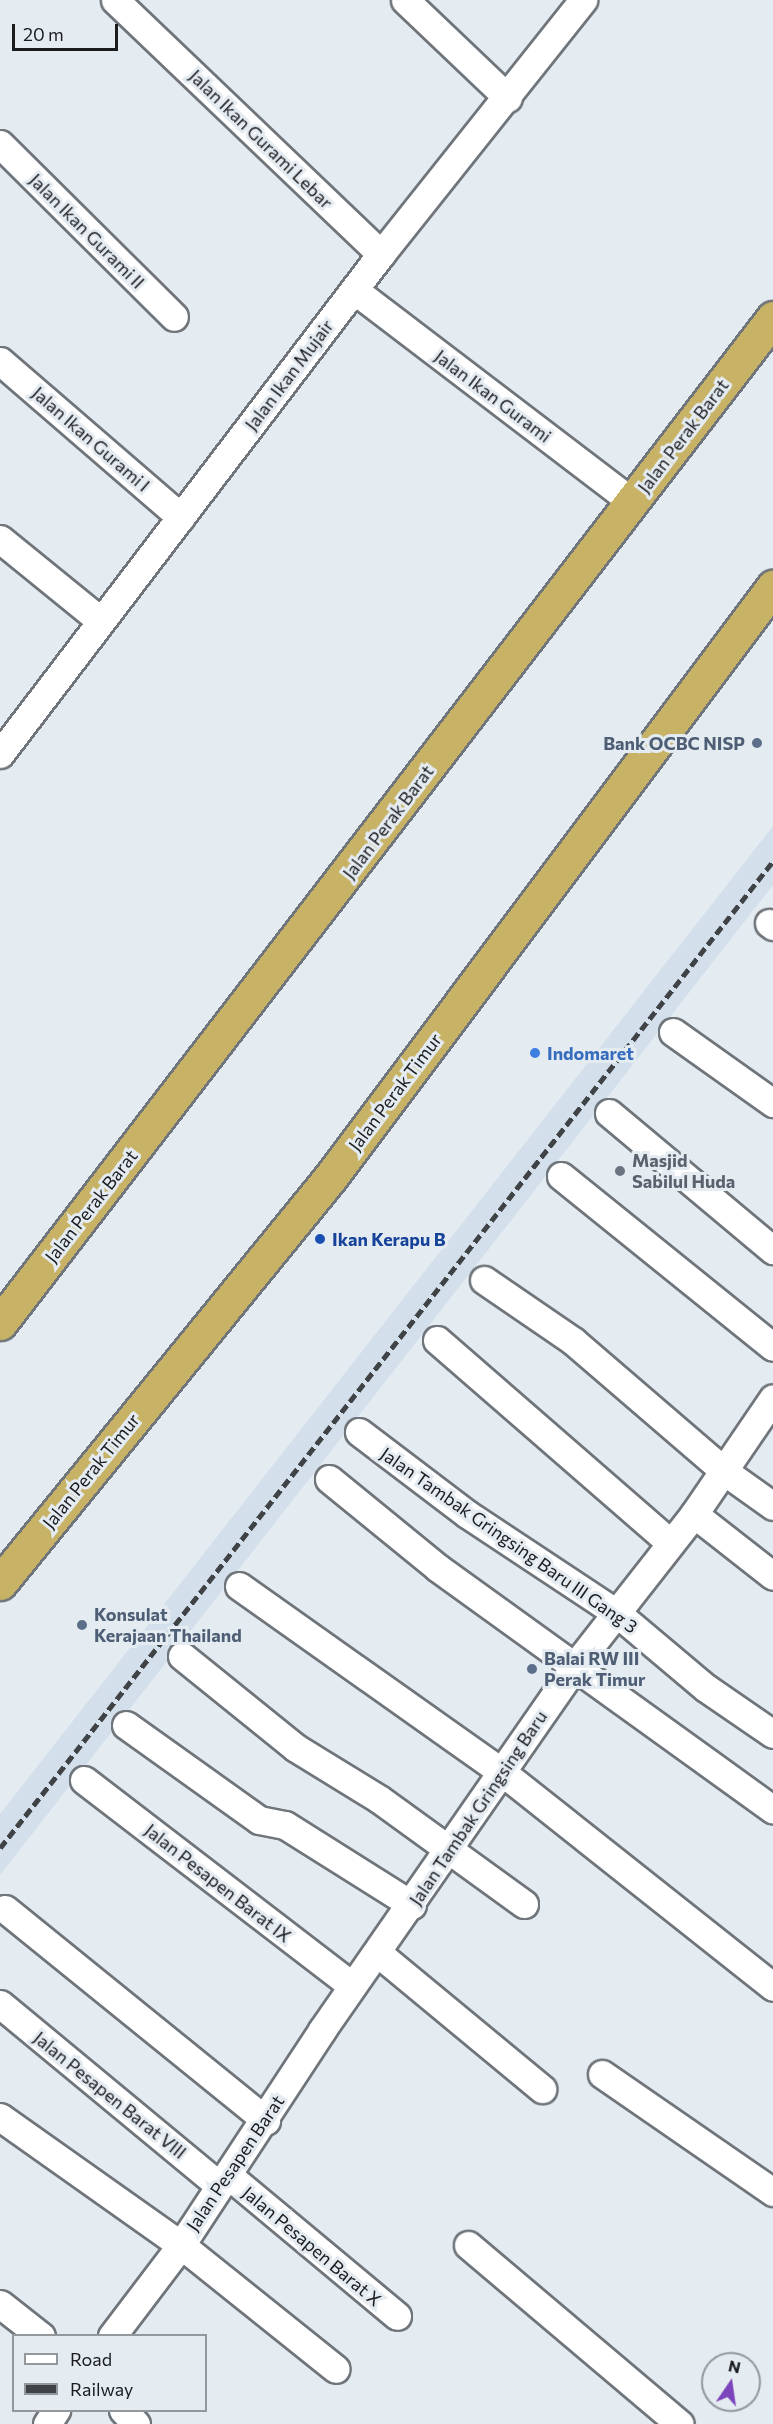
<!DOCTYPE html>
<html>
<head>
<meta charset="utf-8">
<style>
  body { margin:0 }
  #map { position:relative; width:773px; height:2424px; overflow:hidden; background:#e4ebf1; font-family:Commissioner,sans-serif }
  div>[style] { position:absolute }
  .built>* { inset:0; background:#d3e0eb }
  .roads { filter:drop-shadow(2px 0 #6f757a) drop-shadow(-2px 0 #6f757a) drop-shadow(0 2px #6f757a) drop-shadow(0 -2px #6f757a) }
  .minor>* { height:27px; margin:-13.5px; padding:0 13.5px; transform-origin:13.5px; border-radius:13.5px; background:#fff }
  .trunk>* { height:33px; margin:-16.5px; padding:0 16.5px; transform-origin:16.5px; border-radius:16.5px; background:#c7b266 }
  .rail>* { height:4.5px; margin-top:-2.25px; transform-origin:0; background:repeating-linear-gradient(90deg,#404346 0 9px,transparent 0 13.5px) }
  .dots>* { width:16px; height:16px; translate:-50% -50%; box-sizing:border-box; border:3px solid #e4ebf1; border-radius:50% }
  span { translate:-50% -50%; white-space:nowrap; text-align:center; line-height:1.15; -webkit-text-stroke:6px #e4ebf1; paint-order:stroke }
  .street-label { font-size:18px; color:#1a1c1e }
  .service-label { font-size:18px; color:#4e5e75; font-weight:700 }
  .right { translate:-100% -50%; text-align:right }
  .left { translate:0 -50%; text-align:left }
  .shop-label { font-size:18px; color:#366cbe; font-weight:700 }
  .worship-label { font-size:18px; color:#5b616d; font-weight:700 }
  .transit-label { font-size:18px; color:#164399; font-weight:700 }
  .legend { position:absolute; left:12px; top:2334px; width:195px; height:78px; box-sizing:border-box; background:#e4ebf1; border:2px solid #93989d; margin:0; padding:8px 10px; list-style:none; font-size:18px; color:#1a1c1e }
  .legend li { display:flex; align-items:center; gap:12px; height:30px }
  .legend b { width:30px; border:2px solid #93989d }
  .north { position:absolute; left:701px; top:2352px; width:60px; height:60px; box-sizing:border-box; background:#e4ebf1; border:2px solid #93989d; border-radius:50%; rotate:13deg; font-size:16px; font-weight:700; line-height:24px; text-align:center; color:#1a1c1e }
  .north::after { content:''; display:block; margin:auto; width:21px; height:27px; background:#7d45bb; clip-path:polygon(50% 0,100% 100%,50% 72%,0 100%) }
  .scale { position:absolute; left:12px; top:24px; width:106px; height:27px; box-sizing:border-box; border:3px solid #1a1c1e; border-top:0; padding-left:8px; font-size:18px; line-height:21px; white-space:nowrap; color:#1a1c1e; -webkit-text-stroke:4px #e4ebf1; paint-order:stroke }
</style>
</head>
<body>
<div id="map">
  <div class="built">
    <div style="clip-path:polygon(773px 826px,773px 885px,0 1875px,0 1814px)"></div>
  </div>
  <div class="roads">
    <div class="minor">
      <div style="left:115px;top:0;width:368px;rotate:43.7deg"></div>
      <div style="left:405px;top:0;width:142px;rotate:43.6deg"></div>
      <div style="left:0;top:144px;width:245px;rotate:44.8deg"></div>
      <div style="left:354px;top:290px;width:350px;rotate:37.3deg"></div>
      <div style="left:0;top:361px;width:239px;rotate:40.8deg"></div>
      <div style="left:0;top:539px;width:130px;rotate:39.1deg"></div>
      <div style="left:0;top:754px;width:629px;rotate:-52.69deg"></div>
      <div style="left:381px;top:254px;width:325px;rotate:-51.5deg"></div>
      <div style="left:769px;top:923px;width:5px;rotate:37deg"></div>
      <div style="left:673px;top:1032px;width:123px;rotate:35.4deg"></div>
      <div style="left:609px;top:1113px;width:214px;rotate:39.9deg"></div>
      <div style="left:561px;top:1176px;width:272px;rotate:38.9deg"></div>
      <div style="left:484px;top:1280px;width:108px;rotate:34.4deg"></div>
      <div style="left:573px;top:1341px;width:199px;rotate:40.7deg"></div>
      <div style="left:724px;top:1471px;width:60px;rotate:35.5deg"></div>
      <div style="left:437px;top:1340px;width:308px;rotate:41deg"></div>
      <div style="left:359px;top:1432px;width:136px;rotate:37.2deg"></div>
      <div style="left:467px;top:1514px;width:181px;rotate:33.5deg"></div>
      <div style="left:618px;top:1614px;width:115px;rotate:40.1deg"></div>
      <div style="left:706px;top:1688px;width:81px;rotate:34.5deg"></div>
      <div style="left:329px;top:1479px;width:141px;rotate:39.2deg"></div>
      <div style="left:438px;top:1568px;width:413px;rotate:35.8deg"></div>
      <div style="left:694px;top:1514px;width:100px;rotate:38.1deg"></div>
      <div style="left:239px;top:1586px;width:322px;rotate:35.3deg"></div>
      <div style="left:502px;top:1772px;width:346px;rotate:38.4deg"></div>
      <div style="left:182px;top:1656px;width:146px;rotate:38.9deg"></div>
      <div style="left:296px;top:1748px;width:97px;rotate:31.6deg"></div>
      <div style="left:379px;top:1799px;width:179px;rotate:35.9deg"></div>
      <div style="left:126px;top:1725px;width:163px;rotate:35.5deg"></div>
      <div style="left:259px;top:1820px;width:26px;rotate:11deg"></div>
      <div style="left:285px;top:1825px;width:150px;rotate:32.2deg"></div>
      <div style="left:84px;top:1780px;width:338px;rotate:37.5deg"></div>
      <div style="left:5px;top:1909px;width:336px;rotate:39deg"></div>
      <div style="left:379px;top:1954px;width:212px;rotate:39.6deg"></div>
      <div style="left:0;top:2004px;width:284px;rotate:39.6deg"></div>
      <div style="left:602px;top:2074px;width:208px;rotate:34.6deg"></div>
      <div style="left:0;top:2117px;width:222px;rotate:35.3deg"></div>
      <div style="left:181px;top:2245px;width:198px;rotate:38.7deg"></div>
      <div style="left:228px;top:2175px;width:220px;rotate:39.8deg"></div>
      <div style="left:468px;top:2245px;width:277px;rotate:40.2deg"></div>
      <div style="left:0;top:2304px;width:52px;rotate:38deg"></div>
      <div style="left:112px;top:2336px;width:114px;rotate:-52.8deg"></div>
      <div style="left:181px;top:2245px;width:257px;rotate:-56.7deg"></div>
      <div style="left:322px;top:2030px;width:442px;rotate:-55.2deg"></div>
      <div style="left:574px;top:1667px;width:194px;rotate:-51.9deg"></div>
      <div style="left:694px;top:1514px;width:140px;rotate:-55.7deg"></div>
      <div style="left:123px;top:2410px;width:19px;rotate:47deg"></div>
      <div style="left:47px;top:2424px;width:17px;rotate:-57deg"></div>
    </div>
    <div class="trunk">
      <div style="left:0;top:1323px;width:1268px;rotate:-52.43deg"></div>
      <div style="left:0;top:1583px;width:522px;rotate:-50.83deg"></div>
      <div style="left:330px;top:1178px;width:739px;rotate:-53.15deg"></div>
    </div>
  </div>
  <div class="rail">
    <div style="left:0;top:1848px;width:1254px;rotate:-51.93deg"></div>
  </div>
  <div class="dots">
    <div style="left:757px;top:743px;background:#5c6f8a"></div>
    <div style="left:535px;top:1053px;background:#3f7fe0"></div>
    <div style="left:620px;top:1171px;background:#6b7280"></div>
    <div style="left:320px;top:1239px;background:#1a4fb4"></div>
    <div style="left:82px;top:1625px;background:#5c6f8a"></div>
    <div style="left:532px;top:1669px;background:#5c6f8a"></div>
  </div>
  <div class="street-label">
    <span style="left:261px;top:139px;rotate:44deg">Jalan Ikan Gurami Lebar</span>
    <span style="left:87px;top:231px;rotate:45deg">Jalan Ikan Gurami II</span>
    <span style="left:289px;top:375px;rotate:-53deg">Jalan Ikan Mujair</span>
    <span style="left:493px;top:396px;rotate:37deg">Jalan Ikan Gurami</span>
    <span style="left:683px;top:436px;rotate:-53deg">Jalan Perak Barat</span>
    <span style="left:91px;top:439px;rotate:41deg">Jalan Ikan Gurami I</span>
    <span style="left:388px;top:822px;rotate:-53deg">Jalan Perak Barat</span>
    <span style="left:395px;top:1092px;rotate:-53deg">Jalan Perak Timur</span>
    <span style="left:91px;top:1206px;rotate:-52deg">Jalan Perak Barat</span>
    <span style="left:91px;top:1471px;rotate:-51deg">Jalan Perak Timur</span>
    <span style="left:509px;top:1540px;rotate:35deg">Jalan Tambak Gringsing Baru III Gang 3</span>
    <span style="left:478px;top:1808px;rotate:-56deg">Jalan Tambak Gringsing Baru</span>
    <span style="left:218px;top:1883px;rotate:38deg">Jalan Pesapen Barat IX</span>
    <span style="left:110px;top:2095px;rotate:39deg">Jalan Pesapen Barat VIII</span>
    <span style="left:235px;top:2163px;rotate:-56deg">Jalan Pesapen Barat</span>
    <span style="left:312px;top:2246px;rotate:40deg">Jalan Pesapen Barat X</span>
  </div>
  <div class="service-label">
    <span class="right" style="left:745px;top:743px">Bank OCBC NISP</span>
    <span class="left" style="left:94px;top:1625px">Konsulat<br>Kerajaan Thailand</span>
    <span class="left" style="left:544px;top:1669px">Balai RW III<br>Perak Timur</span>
  </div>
  <div class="shop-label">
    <span class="left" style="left:547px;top:1053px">Indomaret</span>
  </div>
  <div class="worship-label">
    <span class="left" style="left:632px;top:1171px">Masjid<br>Sabilul Huda</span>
  </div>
  <div class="transit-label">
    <span class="left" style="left:332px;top:1239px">Ikan Kerapu B</span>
  </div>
  <ul class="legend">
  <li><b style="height:8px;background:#fff"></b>Road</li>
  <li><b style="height:8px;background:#404346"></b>Railway</li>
  </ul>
  <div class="north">N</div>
  <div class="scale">20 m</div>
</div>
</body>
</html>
